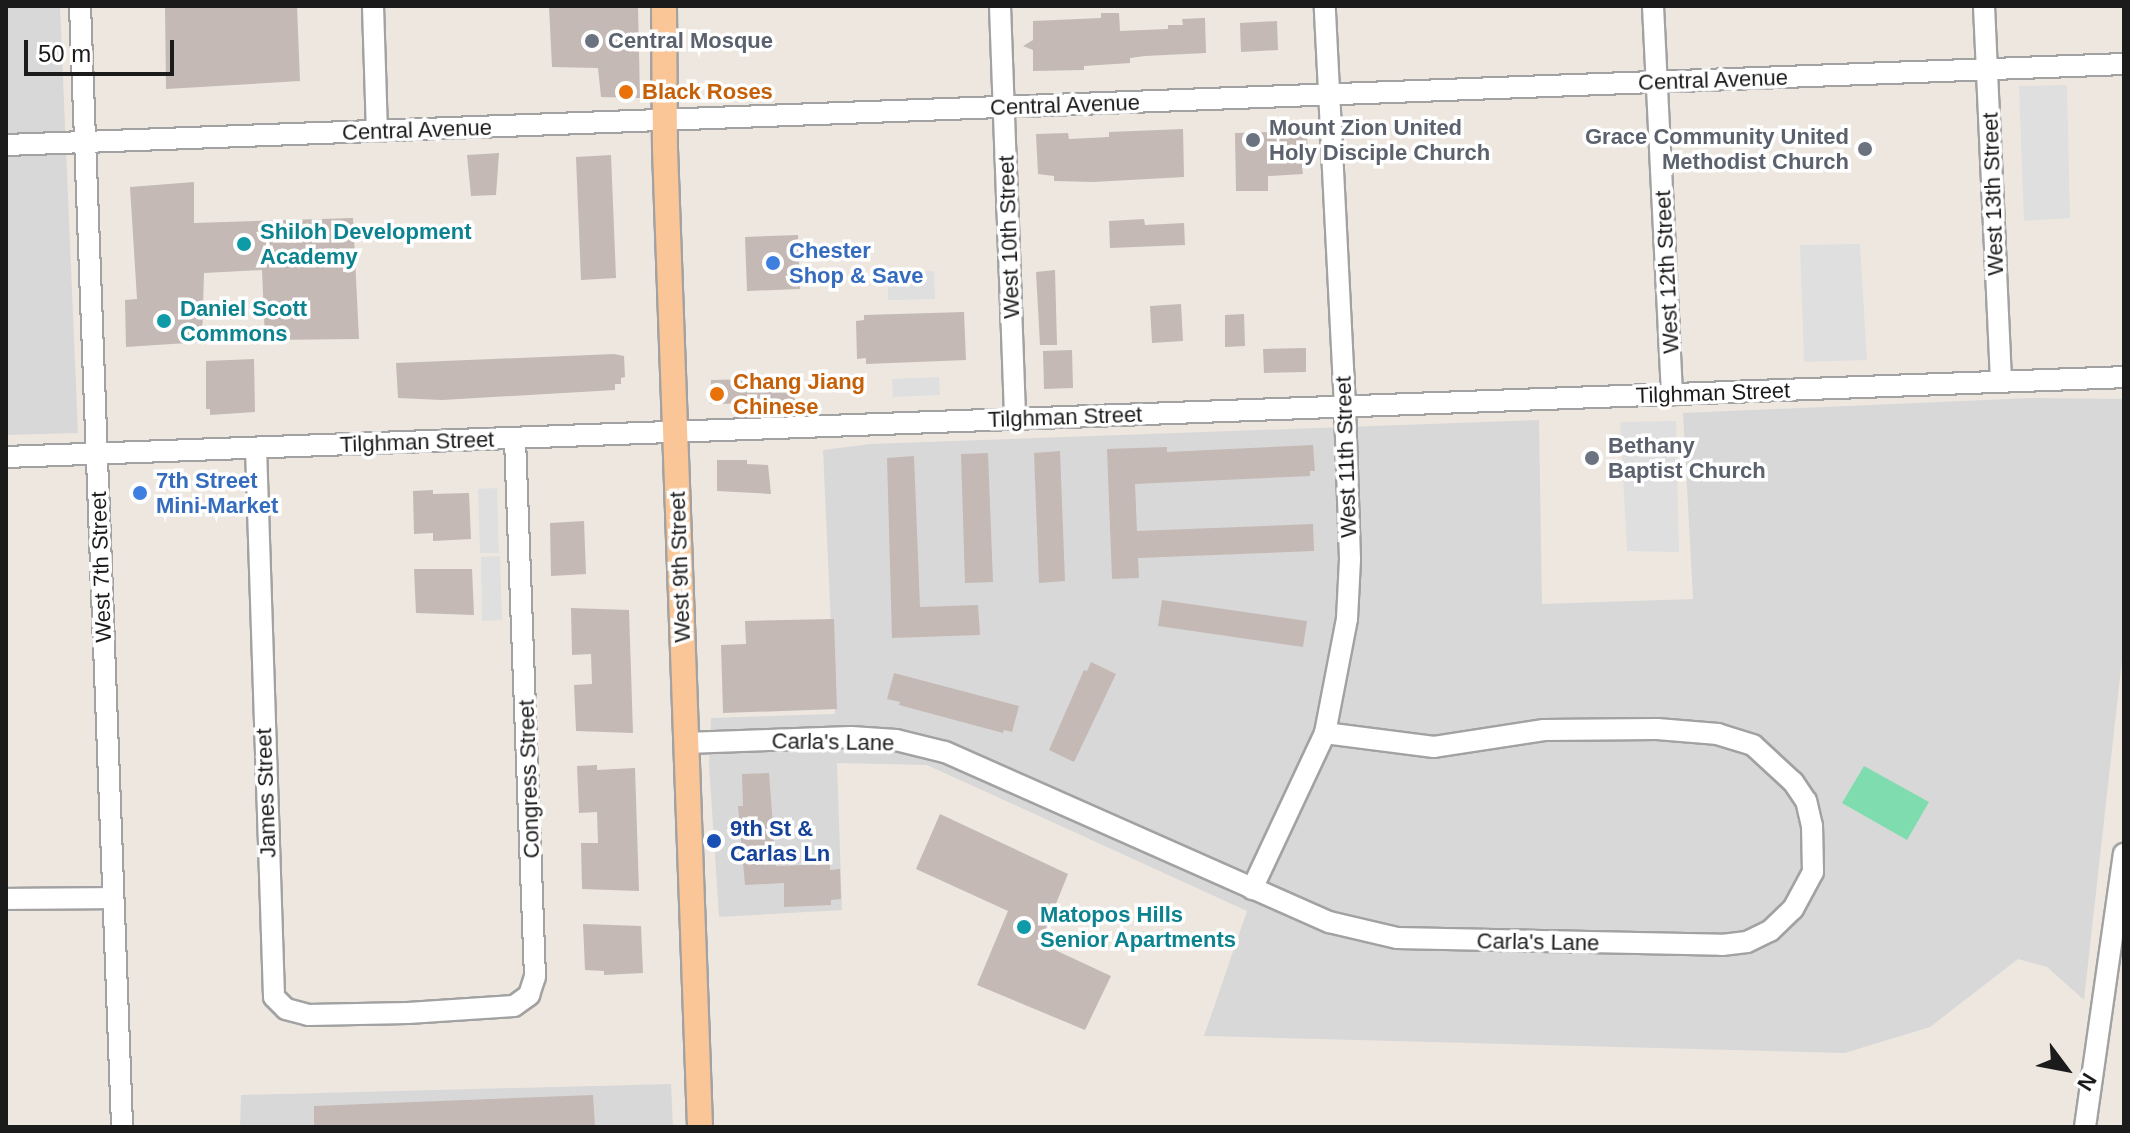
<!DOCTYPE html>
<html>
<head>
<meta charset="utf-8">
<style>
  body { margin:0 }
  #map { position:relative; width:2130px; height:1133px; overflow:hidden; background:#ede7e0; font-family:Arial,sans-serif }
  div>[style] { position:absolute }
  .residential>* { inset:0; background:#d9d8d8 }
  .pitch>* { inset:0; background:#7edcae }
  .parking>* { inset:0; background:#dfdfdf }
  .building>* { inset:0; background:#c4b9b4 }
  .roads { filter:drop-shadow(2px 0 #a2a2a2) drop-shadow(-2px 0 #a2a2a2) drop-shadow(0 2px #a2a2a2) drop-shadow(0 -2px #a2a2a2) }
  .minor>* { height:20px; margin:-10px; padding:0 10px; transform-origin:10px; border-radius:10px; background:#fff }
  .major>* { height:24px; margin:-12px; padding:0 12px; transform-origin:12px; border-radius:12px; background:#fac697 }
  .dots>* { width:22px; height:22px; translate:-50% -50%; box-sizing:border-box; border:4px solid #fff; border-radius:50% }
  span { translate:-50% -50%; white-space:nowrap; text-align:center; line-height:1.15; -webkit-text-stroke:7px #fff; paint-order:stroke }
  .worship-label { font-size:22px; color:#5b616d; font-weight:700 }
  .left { translate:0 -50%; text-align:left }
  .right { translate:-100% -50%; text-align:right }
  .street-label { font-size:22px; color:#1b1b1b }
  .food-label { font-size:22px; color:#c56008; font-weight:700 }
  .culture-label { font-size:22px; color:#0d838f; font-weight:700 }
  .shop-label { font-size:22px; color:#366cbe; font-weight:700 }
  .transit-label { font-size:22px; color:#164399; font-weight:700 }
  .frame { position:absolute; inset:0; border:8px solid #1b1b1b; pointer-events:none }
  .north { position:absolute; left:2026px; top:1029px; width:80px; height:80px; -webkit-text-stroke:6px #fff; paint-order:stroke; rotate:122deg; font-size:22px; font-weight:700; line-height:32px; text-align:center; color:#1b1b1b }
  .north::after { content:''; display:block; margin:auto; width:28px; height:36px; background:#1b1b1b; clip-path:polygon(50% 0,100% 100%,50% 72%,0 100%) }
  .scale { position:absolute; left:24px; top:40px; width:150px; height:36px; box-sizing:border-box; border:4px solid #1b1b1b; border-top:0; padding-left:10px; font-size:24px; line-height:28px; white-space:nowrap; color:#1b1b1b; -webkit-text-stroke:6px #fff; paint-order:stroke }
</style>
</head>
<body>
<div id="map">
  <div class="residential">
    <div style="clip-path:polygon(6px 6px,60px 6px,78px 433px,6px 435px)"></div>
    <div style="clip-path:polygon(2031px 398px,2124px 399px,2124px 642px,2084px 1000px,2047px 967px,2018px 959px,1930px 1027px,1845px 1053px,1204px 1036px,1247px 911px,927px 765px,837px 763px,842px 910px,719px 917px,709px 765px,711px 718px,835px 714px,823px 450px,870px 444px,1539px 420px,1542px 604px,1693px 599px,1683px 413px)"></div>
    <div style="clip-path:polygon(671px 1084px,673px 1127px,240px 1127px,241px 1095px)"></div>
  </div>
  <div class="pitch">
    <div style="clip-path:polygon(1864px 766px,1929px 802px,1907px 840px,1842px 803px)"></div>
  </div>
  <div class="parking">
    <div style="clip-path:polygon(2067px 85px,2070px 218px,2024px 221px,2019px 86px)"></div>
    <div style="clip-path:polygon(1860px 244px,1867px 360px,1804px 362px,1800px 245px)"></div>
    <div style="clip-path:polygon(934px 271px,935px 299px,888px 300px,888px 272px)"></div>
    <div style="clip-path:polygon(939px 377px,940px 395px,893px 397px,892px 379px)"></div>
    <div style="clip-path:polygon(1676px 421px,1679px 552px,1627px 551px,1620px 422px)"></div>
    <div style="clip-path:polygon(497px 488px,499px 553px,480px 553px,478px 489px)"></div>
    <div style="clip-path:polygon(500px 556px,502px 620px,482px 621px,481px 557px)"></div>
  </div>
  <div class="building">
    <div style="clip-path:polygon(165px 6px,297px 6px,300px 81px,166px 89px)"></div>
    <div style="clip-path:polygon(549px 6px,638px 7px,640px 98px,601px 97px,598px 68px,552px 67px)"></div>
    <div style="clip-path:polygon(1101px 13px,1119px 13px,1120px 31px,1168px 29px,1168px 25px,1183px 25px,1182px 19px,1205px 18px,1206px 53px,1145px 56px,1130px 58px,1130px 63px,1084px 66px,1084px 70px,1033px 71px,1033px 50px,1023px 46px,1033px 40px,1033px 21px,1101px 18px)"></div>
    <div style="clip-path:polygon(1277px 21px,1278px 50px,1241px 52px,1240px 23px)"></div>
    <div style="clip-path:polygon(1272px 122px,1306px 122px,1309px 167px,1302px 167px,1303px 174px,1268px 176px,1268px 191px,1236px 191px,1235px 133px,1272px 132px)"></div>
    <div style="clip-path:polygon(1183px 129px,1184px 177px,1093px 182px,1054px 181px,1054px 176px,1038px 174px,1036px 134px,1068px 133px,1069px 139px,1109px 137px,1109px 132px)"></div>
    <div style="clip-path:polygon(499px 153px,496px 195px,471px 196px,467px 155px)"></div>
    <div style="clip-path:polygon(611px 155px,616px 278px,581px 280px,576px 157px)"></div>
    <div style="clip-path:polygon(194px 182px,194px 223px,353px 218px,359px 339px,265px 340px,262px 270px,204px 273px,202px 342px,126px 347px,125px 300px,137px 299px,130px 187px)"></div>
    <div style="clip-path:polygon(1144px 219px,1145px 225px,1184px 223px,1185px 245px,1110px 248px,1109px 221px)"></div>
    <div style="clip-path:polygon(798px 235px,800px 289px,747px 291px,745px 237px)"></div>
    <div style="clip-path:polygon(1055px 270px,1057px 345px,1040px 345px,1036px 272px)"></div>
    <div style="clip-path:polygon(1181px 304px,1183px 341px,1152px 343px,1150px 306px)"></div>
    <div style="clip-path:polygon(964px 312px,966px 360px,866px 364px,866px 358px,857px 359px,856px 321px,864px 320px,864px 315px)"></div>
    <div style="clip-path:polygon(1244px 314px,1245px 346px,1225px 347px,1225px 315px)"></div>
    <div style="clip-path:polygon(1306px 348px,1306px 372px,1264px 373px,1263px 349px)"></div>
    <div style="clip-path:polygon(1072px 350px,1073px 388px,1044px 389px,1043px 351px)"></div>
    <div style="clip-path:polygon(614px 354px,624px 356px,625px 377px,621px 378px,621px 384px,615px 384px,615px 390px,442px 400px,398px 398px,396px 363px)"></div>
    <div style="clip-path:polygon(254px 359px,255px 412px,210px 415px,210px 409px,206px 409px,206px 361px)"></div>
    <div style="clip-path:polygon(794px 378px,795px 403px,710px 404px,711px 380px)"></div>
    <div style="clip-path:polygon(1313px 445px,1315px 471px,1310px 471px,1310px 476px,1135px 484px,1137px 531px,1313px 524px,1314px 551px,1138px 558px,1139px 578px,1112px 579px,1107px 449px,1167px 447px,1167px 452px)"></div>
    <div style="clip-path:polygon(1060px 451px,1065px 581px,1039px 583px,1034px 453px)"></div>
    <div style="clip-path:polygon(988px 453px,993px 582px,965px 583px,961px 454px)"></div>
    <div style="clip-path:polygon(914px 456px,920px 607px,978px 605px,980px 635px,892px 638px,887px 458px)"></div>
    <div style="clip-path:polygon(717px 460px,747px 460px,747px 464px,768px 465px,771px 494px,717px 491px)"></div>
    <div style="clip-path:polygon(433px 490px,433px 494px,469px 493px,471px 539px,433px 541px,433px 533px,414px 534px,413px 491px)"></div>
    <div style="clip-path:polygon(584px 521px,586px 574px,551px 576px,550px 523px)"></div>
    <div style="clip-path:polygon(414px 569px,472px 569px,474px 615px,416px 613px)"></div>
    <div style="clip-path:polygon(1162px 600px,1307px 621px,1303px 647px,1158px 626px)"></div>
    <div style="clip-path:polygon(571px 608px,629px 610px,633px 733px,576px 731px,574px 685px,592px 684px,591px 654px,572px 655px)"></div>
    <div style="clip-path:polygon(834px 619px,837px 709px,723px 713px,721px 645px,746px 644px,745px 621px)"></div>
    <div style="clip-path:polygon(1091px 662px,1116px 674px,1074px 762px,1049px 750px,1084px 670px,1087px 671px)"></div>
    <div style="clip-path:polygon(894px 673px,1019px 706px,1012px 732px,1004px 730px,1003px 733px,899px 705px,900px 702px,887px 699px)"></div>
    <div style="clip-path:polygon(597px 765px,597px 770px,635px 768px,639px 891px,582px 889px,581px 843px,598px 843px,597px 812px,579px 813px,577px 766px)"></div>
    <div style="clip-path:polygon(769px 773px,776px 866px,830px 864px,830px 870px,840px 869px,841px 899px,831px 900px,831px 905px,784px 907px,784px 883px,745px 885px,738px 806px,743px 806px,742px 774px)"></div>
    <div style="clip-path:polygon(940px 814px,1068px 874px,1040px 943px,1111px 976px,1085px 1030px,977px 985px,1008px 911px,916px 869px)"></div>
    <div style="clip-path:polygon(583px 924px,641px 926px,643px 973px,604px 975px,604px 971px,585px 970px)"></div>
    <div style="clip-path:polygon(593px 1095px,595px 1127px,314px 1127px,314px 1106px)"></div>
  </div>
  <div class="roads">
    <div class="minor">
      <div style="left:80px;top:6px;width:1122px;rotate:87.85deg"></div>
      <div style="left:373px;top:6px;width:125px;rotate:88.2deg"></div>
      <div style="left:1000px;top:6px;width:413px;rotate:87.9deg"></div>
      <div style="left:1653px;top:6px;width:389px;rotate:87.2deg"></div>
      <div style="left:1984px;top:6px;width:375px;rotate:87.4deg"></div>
      <div style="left:6px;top:145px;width:2120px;rotate:-2.19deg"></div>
      <div style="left:256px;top:448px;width:549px;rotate:88.12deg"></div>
      <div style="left:274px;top:997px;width:17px;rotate:45deg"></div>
      <div style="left:286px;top:1009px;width:23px;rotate:15deg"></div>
      <div style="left:308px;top:1015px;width:100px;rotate:-1.1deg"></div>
      <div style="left:408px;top:1013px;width:106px;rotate:-3.8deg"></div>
      <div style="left:514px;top:1006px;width:19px;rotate:-36deg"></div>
      <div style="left:529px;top:995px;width:19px;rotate:-72deg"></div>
      <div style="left:535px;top:977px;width:539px;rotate:-92.13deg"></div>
      <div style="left:6px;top:457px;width:2120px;rotate:-2.16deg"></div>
      <div style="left:686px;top:743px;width:165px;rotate:-2.1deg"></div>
      <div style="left:851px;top:737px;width:45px;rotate:3.8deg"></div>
      <div style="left:896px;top:740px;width:50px;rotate:13.8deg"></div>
      <div style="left:945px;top:752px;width:420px;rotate:23.9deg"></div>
      <div style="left:1329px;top:922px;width:70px;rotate:13.2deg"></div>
      <div style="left:1397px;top:938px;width:325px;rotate:1.2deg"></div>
      <div style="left:1722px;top:945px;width:25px;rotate:-7deg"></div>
      <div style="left:1747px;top:942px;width:25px;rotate:-26deg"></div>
      <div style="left:1770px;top:931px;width:32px;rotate:-44deg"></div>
      <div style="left:1793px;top:909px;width:42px;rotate:-61.6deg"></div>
      <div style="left:1813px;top:872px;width:46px;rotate:-91.2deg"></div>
      <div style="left:1812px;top:826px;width:26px;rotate:-103deg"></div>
      <div style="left:1806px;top:801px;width:23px;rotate:-124deg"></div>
      <div style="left:1793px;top:782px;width:54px;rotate:-137.2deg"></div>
      <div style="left:1753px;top:745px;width:37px;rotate:-163deg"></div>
      <div style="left:1718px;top:734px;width:61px;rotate:-175.3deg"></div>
      <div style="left:1657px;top:729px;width:113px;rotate:179.5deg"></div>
      <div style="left:1544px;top:730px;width:111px;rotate:171.2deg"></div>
      <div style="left:1434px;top:747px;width:110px;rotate:-172.7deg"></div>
      <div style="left:1252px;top:889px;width:172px;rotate:-64.9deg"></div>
      <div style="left:1325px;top:733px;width:116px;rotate:-79.1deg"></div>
      <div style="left:1347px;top:619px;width:60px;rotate:-87.1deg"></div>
      <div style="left:1350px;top:559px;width:152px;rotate:-91.9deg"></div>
      <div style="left:1345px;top:407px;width:401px;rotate:-92.9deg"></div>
      <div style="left:6px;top:899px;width:107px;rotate:-0.5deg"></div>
      <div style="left:2085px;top:1127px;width:276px;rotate:-81.9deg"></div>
    </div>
    <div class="major">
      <div style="left:664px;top:6px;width:143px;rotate:89.6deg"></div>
      <div style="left:665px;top:149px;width:979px;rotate:87.95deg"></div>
    </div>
  </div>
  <div class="dots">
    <div style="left:592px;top:41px;background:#6b7280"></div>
    <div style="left:626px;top:92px;background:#e8710a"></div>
    <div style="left:1253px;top:140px;background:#6b7280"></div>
    <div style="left:1865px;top:149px;background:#6b7280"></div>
    <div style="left:244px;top:244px;background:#0f9aa8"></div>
    <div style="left:773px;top:263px;background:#3f7fe0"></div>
    <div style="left:164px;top:321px;background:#0f9aa8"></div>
    <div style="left:717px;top:394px;background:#e8710a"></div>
    <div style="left:1592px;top:458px;background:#6b7280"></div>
    <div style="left:140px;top:493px;background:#3f7fe0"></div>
    <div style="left:714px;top:841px;background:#1a4fb4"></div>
    <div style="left:1024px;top:927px;background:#0f9aa8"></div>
  </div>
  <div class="worship-label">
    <span class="left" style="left:608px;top:41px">Central Mosque</span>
    <span class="left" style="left:1269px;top:140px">Mount Zion United<br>Holy Disciple Church</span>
    <span class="right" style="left:1849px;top:149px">Grace Community United<br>Methodist Church</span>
    <span class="left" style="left:1608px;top:458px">Bethany<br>Baptist Church</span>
  </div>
  <div class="street-label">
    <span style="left:1713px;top:80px;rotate:-2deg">Central Avenue</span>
    <span style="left:1065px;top:105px;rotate:-2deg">Central Avenue</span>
    <span style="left:417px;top:130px;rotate:-2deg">Central Avenue</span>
    <span style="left:1993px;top:194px;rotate:-92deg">West 13th Street</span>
    <span style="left:1009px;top:237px;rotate:-92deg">West 10th Street</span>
    <span style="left:1667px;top:272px;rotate:-93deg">West 12th Street</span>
    <span style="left:1713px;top:393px;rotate:-2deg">Tilghman Street</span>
    <span style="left:1065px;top:417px;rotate:-2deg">Tilghman Street</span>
    <span style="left:417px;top:442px;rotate:-2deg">Tilghman Street</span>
    <span style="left:1346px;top:457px;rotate:-92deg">West 11th Street</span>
    <span style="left:101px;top:567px;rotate:-92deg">West 7th Street</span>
    <span style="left:680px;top:567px;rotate:-92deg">West 9th Street</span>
    <span style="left:833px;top:742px;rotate:1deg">Carla's Lane</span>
    <span style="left:529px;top:779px;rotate:-92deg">Congress Street</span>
    <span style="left:266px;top:793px;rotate:-92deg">James Street</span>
    <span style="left:1538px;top:942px;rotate:1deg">Carla's Lane</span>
  </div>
  <div class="food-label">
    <span class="left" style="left:642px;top:92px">Black Roses</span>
    <span class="left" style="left:733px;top:394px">Chang Jiang<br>Chinese</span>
  </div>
  <div class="culture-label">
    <span class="left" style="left:260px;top:244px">Shiloh Development<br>Academy</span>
    <span class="left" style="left:180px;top:321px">Daniel Scott<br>Commons</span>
    <span class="left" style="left:1040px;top:927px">Matopos Hills<br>Senior Apartments</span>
  </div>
  <div class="shop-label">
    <span class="left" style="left:789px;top:263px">Chester<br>Shop &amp; Save</span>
    <span class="left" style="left:156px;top:493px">7th Street<br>Mini-Market</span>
  </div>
  <div class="transit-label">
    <span class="left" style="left:730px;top:841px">9th St &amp;<br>Carlas Ln</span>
  </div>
  <div class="frame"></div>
  <div class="north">N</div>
  <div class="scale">50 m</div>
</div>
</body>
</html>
